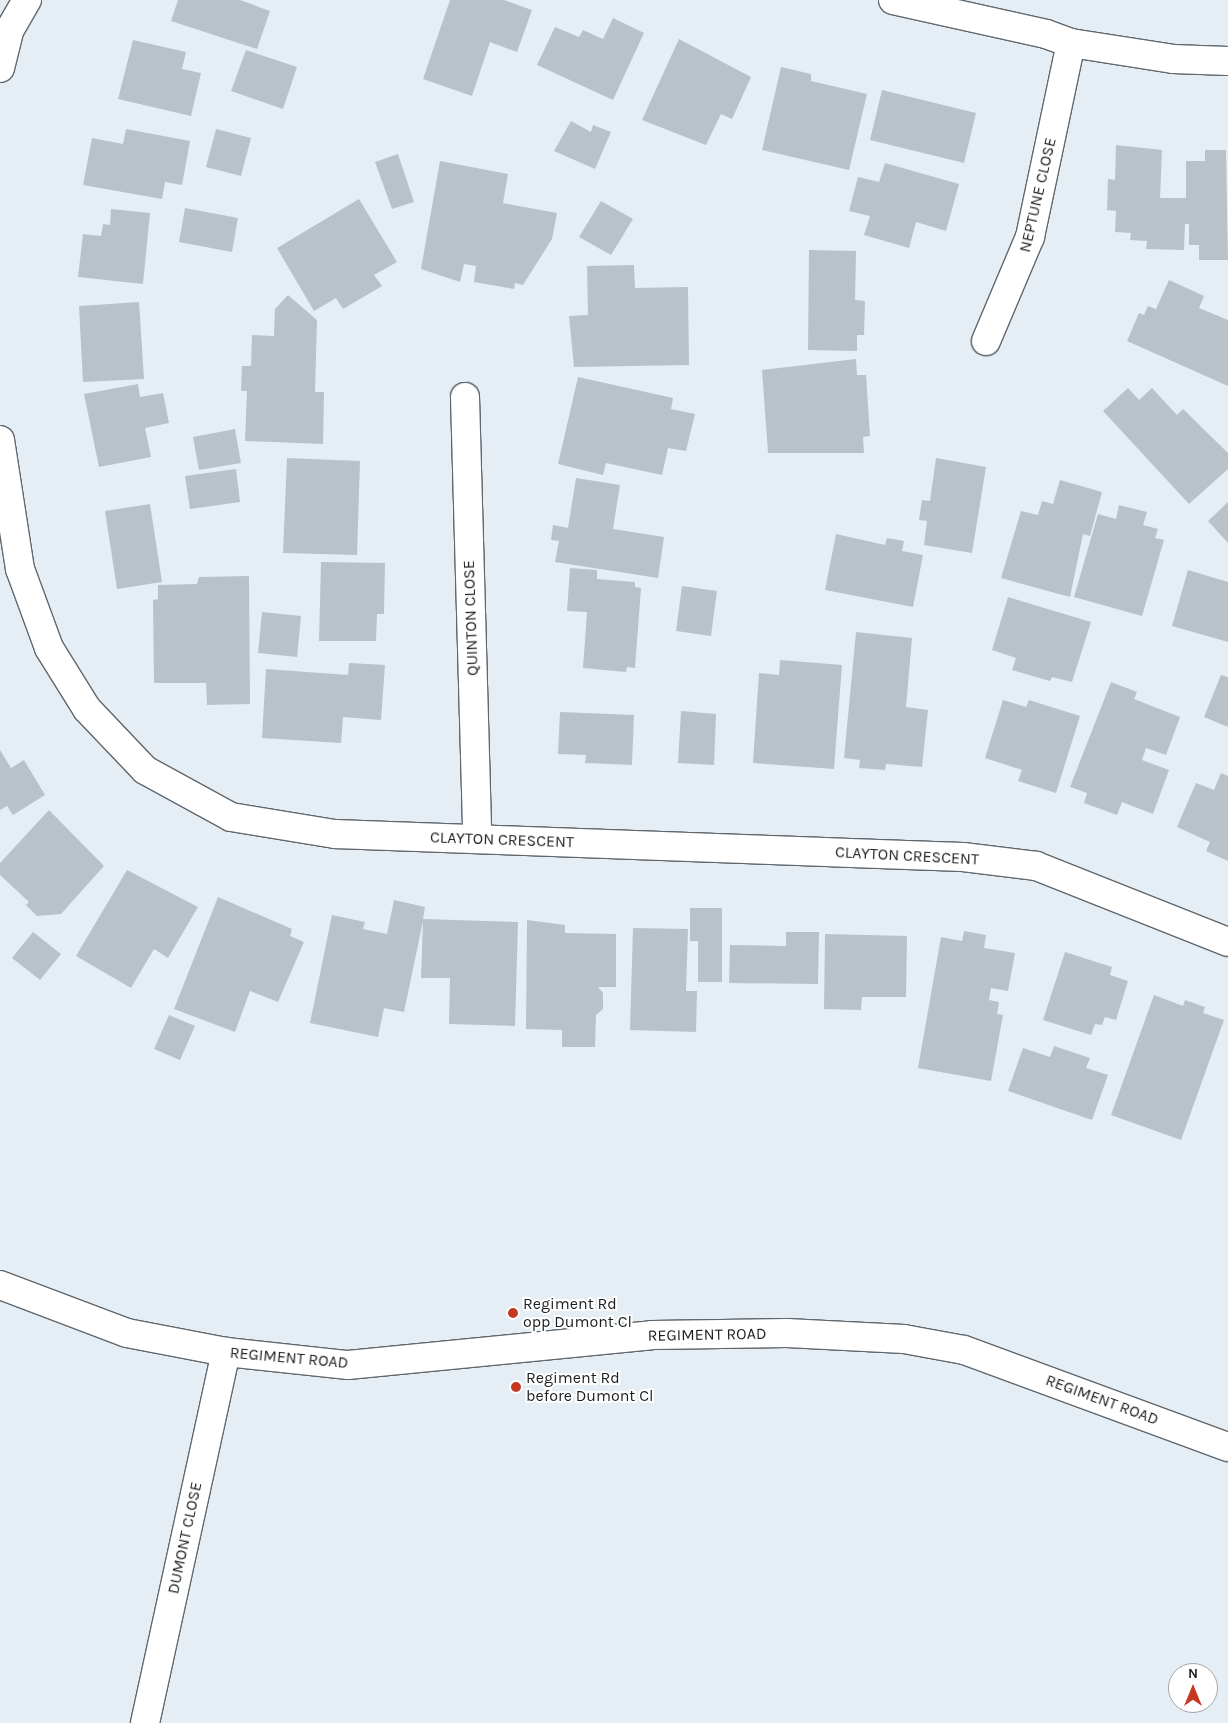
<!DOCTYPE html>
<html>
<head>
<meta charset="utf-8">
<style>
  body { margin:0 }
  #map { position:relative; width:1228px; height:1723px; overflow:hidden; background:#e5eef5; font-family:Karla,sans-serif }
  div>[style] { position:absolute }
  .building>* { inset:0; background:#bac2c9 }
  .roads { filter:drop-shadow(1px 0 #60676d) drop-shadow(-1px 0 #60676d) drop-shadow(0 1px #60676d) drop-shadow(0 -1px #60676d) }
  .minor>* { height:28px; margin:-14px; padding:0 14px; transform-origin:14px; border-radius:14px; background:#fff }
  .dots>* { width:14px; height:14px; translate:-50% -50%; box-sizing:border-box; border:2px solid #fff; border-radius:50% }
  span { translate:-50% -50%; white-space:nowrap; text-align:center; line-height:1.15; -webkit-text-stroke:4px #fff; paint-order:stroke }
  .street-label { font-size:16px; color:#1c1f21 }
  .poi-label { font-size:16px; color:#1c1f21 }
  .left { translate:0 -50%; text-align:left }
  .north { position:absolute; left:1168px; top:1663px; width:50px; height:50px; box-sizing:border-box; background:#fff; border:1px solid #a4a5a6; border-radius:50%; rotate:0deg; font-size:14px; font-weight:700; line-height:20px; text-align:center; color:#1c1f21 }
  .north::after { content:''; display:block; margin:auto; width:18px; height:22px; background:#c43920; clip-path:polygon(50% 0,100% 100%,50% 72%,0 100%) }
</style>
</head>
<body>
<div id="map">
  <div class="building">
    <div style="clip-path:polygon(178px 0,240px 0,270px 11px,257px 49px,171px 21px)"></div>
    <div style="clip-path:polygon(450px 0,504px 0,532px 10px,517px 52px,490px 42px,472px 96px,423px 79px)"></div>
    <div style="clip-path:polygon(613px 18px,644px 33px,613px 100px,537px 65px,555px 27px,579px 37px,583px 30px,603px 39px)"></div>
    <div style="clip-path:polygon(679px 39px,751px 77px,732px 119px,721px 114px,706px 145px,642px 120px)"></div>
    <div style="clip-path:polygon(133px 40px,186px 52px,182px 69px,201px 73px,191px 116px,118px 99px)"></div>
    <div style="clip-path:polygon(246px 50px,297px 67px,283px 109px,231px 91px)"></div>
    <div style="clip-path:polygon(781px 67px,811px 74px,811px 81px,867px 94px,849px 170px,762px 150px)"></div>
    <div style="clip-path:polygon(882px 90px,976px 113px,964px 163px,870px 140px)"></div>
    <div style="clip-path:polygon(571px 121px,591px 132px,593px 125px,611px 132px,595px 169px,554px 151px)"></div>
    <div style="clip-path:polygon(126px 129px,190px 141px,182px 185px,165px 182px,162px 199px,83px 185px,92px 138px,123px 144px)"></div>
    <div style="clip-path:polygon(216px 129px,251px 138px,241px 176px,206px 167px)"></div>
    <div style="clip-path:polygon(1116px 145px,1162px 150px,1160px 198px,1186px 198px,1186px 161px,1205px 161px,1205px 150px,1226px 150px,1228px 260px,1199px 260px,1199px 245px,1189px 245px,1189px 224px,1185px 224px,1184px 250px,1146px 249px,1147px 241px,1130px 240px,1131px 233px,1115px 232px,1116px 211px,1107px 210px,1108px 179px,1115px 180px)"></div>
    <div style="clip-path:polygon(398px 154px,414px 202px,392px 209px,375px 162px)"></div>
    <div style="clip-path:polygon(440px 161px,508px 174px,503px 203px,557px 213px,552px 239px,523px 285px,515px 283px,514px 289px,474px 282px,476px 266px,464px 264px,460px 282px,421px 269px)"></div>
    <div style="clip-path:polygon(885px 163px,959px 184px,946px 231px,916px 222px,909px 248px,864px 235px,870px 216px,849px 211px,858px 177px,879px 182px)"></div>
    <div style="clip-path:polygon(359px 199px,397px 262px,374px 275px,382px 286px,343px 309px,336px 298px,314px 311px,277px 248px)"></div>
    <div style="clip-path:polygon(601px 201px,633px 219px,611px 255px,579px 237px)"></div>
    <div style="clip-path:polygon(185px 208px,238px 218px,232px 252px,179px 242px)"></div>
    <div style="clip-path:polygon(111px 209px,150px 213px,143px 284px,78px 277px,83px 234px,101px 236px,103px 224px,110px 225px)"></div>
    <div style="clip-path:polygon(809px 250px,856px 251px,855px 300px,865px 301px,864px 335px,857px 335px,857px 351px,808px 350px)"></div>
    <div style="clip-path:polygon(634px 265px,635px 288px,688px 287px,689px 365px,574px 367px,569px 316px,588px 315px,587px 266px)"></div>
    <div style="clip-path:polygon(1169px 280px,1204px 296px,1199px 308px,1228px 320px,1228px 386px,1127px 341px,1139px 313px,1144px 315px,1148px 306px,1156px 309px)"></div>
    <div style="clip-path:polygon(288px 295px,317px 320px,315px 392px,324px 392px,323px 444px,245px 441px,247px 391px,241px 391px,242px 366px,251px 366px,252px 335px,274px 336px,275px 309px)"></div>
    <div style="clip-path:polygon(139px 302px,144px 379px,83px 382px,79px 306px)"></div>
    <div style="clip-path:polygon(856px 359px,857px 375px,866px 375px,870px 436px,863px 437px,864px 453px,768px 453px,762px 370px)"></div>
    <div style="clip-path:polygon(578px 377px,673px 398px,671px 409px,695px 414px,686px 451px,668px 448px,662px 475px,606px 463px,603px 475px,558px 464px)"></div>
    <div style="clip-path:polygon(138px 384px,140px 397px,163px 393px,169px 423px,145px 428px,151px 457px,99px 467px,84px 394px)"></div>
    <div style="clip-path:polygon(1128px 388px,1139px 400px,1152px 388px,1177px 415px,1183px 409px,1228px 453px,1228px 469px,1189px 504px,1103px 411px)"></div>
    <div style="clip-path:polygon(235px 429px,241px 463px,199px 470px,193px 437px)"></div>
    <div style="clip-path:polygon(287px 458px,360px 461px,357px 555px,283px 553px)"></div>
    <div style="clip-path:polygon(936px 458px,986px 467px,972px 553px,924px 545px,927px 521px,919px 520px,922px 500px,930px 501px)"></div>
    <div style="clip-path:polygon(236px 469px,240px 502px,190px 509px,185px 476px)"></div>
    <div style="clip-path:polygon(576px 478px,620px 485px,613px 529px,664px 537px,658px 578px,555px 562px,559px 541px,551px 540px,553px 525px,568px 528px)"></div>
    <div style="clip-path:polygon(1060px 480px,1102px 492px,1090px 536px,1083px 534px,1070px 597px,1001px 578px,1021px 511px,1038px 515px,1042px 501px,1053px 504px)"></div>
    <div style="clip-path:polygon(1228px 502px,1228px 543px,1208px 521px)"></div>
    <div style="clip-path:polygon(150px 504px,162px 582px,117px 589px,105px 511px)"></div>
    <div style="clip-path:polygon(1119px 505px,1147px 512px,1143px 525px,1158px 529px,1155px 538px,1164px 540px,1142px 616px,1074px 597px,1098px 514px,1116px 519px)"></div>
    <div style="clip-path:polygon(836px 534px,885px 545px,887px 538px,904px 541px,902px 551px,923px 555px,913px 607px,825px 590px)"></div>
    <div style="clip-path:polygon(321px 562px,385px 563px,384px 614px,377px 614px,376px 641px,319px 641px)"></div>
    <div style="clip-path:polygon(570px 568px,597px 570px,597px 579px,635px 582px,635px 587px,641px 588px,635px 668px,627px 667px,626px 672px,583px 668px,587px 612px,567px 611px)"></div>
    <div style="clip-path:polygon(1188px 570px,1228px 582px,1228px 642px,1172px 626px)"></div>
    <div style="clip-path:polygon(249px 576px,250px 704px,207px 705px,206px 683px,154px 683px,153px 600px,158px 599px,158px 585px,197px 584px,199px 577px)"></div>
    <div style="clip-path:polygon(682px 586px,717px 591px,711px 636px,676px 631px)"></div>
    <div style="clip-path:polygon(1008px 597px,1091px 622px,1072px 682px,1052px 677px,1050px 681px,1012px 670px,1016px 658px,992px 650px)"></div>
    <div style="clip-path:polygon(262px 612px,301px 616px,297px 657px,258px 653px)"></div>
    <div style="clip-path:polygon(856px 632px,912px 638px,906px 707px,928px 710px,922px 767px,886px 764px,885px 770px,859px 768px,860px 760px,844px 758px)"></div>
    <div style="clip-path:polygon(780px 660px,842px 665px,834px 769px,753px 763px,759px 673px,779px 675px)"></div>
    <div style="clip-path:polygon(349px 663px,385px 665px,381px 720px,343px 717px,341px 743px,262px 738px,266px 669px,348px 675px)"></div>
    <div style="clip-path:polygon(1221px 675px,1228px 677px,1228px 727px,1204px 717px)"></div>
    <div style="clip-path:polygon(1111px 682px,1137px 692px,1134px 699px,1180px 717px,1166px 755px,1146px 748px,1142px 760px,1169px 770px,1153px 814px,1122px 802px,1117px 815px,1084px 803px,1087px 793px,1070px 787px)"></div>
    <div style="clip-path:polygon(1003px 700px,1026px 707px,1029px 700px,1080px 716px,1056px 793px,1018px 781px,1022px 770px,985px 758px)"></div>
    <div style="clip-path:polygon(681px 711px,716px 714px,714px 765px,678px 763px)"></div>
    <div style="clip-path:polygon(560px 712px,634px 715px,632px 765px,585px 763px,586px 755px,558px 754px)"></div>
    <div style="clip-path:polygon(0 750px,11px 768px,24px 760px,45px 795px,13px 815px,7px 806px,0 810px)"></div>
    <div style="clip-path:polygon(1221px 773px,1228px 776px,1228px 861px,1206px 851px,1210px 842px,1177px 827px,1196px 783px,1214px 790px)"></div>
    <div style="clip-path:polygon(49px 810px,104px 866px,61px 914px,37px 916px,26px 905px,29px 902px,0 875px,0 863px)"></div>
    <div style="clip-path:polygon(127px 870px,198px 907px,168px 958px,154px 949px,131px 988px,76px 956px)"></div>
    <div style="clip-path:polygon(218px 897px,292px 929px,290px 936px,304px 942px,278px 1002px,250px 991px,235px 1032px,174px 1009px)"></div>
    <div style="clip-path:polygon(394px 900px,425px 907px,423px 919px,518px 922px,515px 1026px,449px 1024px,450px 978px,421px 978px,423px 921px,404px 1012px,384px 1008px,378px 1037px,310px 1023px,332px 915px,365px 922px,363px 929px,387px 934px)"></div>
    <div style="clip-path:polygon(690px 908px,722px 908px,722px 982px,698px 982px,698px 941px,690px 941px)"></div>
    <div style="clip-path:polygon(527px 920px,565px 925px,565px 933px,616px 934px,616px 987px,598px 987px,603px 993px,603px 1009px,596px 1015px,595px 1047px,562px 1047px,562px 1030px,526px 1029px)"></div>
    <div style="clip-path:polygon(633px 928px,688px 929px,686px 991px,697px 991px,696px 1032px,630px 1030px)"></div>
    <div style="clip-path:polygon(964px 931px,986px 935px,984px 948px,1015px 953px,1008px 991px,991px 988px,989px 1000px,999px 1002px,997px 1014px,1003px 1015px,991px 1081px,918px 1068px,941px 937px,962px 941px)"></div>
    <div style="clip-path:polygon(33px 932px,61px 954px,40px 980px,12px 958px)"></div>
    <div style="clip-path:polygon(786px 932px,819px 932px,818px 984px,729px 983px,730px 945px,786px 946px)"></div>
    <div style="clip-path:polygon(825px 934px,907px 936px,906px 997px,862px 997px,861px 1010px,824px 1009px)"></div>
    <div style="clip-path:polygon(1065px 952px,1112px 967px,1110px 975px,1128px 981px,1116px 1020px,1105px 1017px,1102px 1025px,1095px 1024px,1091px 1035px,1043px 1020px)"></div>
    <div style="clip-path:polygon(1154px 995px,1183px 1006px,1185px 1000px,1205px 1007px,1203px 1013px,1224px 1020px,1181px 1140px,1111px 1115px)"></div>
    <div style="clip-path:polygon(169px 1015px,195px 1026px,180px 1060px,154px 1049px)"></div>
    <div style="clip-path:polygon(1054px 1046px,1090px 1058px,1086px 1068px,1108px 1075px,1092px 1120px,1008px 1091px,1023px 1048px,1050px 1057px)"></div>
  </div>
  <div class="roads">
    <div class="minor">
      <div style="left:893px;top:0;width:157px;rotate:12.5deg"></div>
      <div style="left:1046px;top:34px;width:27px;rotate:20deg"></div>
      <div style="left:1071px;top:43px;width:103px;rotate:8.9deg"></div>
      <div style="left:1173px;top:59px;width:55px;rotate:2.1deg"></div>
      <div style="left:0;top:68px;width:38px;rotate:-76deg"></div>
      <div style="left:9px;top:31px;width:36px;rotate:-60deg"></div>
      <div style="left:986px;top:341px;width:113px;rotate:-67.1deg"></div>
      <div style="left:1030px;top:237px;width:198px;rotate:-78.1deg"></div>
      <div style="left:465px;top:397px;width:442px;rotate:88.4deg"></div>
      <div style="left:0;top:440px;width:131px;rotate:81.2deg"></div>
      <div style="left:20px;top:569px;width:84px;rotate:69.8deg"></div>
      <div style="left:49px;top:648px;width:72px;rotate:58.1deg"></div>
      <div style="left:87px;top:709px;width:84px;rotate:46.4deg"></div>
      <div style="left:145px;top:770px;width:98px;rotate:28.7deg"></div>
      <div style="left:231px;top:817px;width:105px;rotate:9.3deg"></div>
      <div style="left:335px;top:834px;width:628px;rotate:2.1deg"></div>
      <div style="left:963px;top:857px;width:74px;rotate:7deg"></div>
      <div style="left:1036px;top:866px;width:206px;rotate:21.6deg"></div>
      <div style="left:0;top:1285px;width:136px;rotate:20.7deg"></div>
      <div style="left:127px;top:1333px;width:101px;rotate:10.9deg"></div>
      <div style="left:226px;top:1352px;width:123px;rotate:6.1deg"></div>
      <div style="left:348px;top:1365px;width:305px;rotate:-5.6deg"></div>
      <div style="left:652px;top:1335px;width:135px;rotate:-0.8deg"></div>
      <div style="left:787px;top:1333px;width:117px;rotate:2.9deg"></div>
      <div style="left:904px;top:1339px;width:61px;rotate:10.4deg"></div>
      <div style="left:964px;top:1350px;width:281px;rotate:20.2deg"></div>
      <div style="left:145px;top:1723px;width:380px;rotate:-77.7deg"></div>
    </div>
  </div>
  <div class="dots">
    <div style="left:513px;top:1313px;background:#c43920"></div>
    <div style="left:516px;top:1387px;background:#c43920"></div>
  </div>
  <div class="street-label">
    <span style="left:1038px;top:195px;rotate:-77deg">NEPTUNE CLOSE</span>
    <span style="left:471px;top:618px;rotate:-92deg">QUINTON CLOSE</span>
    <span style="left:502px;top:840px;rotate:2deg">CLAYTON CRESCENT</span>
    <span style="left:907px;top:856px;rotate:3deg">CLAYTON CRESCENT</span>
    <span style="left:707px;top:1335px;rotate:-1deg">REGIMENT ROAD</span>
    <span style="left:289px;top:1358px;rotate:5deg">REGIMENT ROAD</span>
    <span style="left:1102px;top:1400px;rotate:20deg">REGIMENT ROAD</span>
    <span style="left:185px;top:1538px;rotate:-78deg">DUMONT CLOSE</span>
  </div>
  <div class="poi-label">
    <span class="left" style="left:523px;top:1313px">Regiment Rd<br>opp Dumont Cl</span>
    <span class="left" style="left:526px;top:1387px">Regiment Rd<br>before Dumont Cl</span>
  </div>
  <div class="north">N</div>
</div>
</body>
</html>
